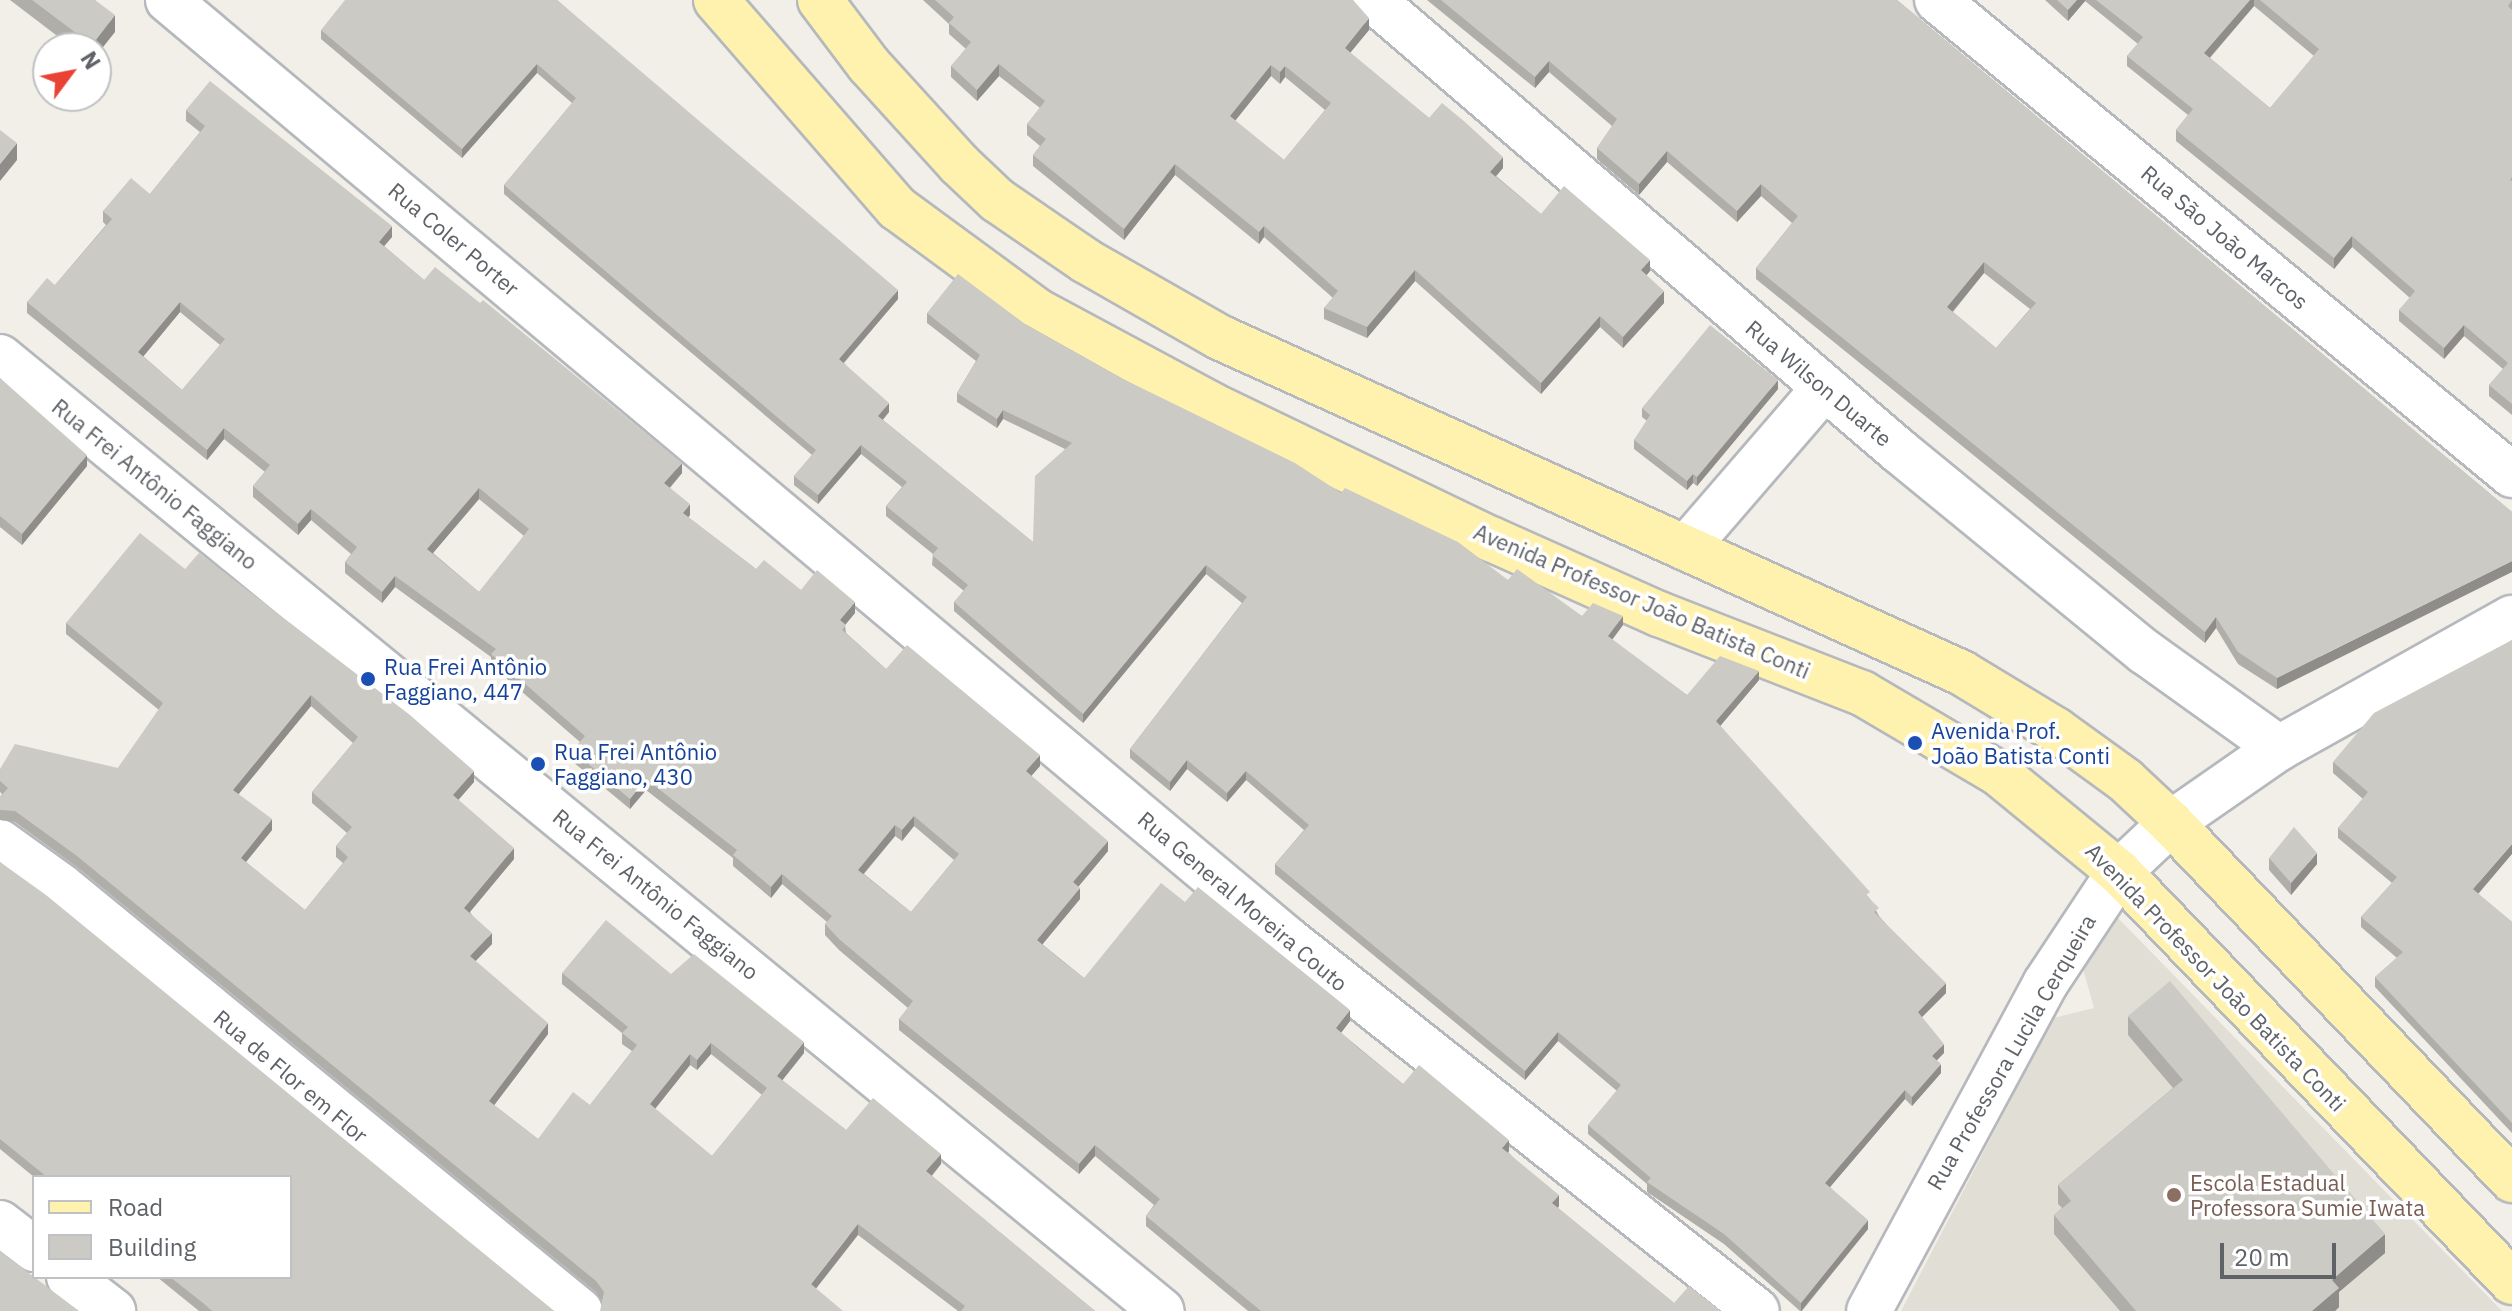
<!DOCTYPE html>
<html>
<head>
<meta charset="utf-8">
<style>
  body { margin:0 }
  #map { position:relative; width:2512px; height:1311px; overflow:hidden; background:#f1efe8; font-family:"IBM Plex Sans",sans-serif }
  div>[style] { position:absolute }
  .education>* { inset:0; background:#e1ded6 }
  .roads { filter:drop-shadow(2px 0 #b5b8bc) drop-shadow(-2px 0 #b5b8bc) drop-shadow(0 2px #b5b8bc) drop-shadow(0 -2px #b5b8bc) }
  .minor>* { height:44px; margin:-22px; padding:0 22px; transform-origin:22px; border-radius:22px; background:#fff }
  .major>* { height:44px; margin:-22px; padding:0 22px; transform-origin:22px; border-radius:22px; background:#fff2af }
  .wall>* { inset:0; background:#afaea9 }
  .shaded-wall>* { inset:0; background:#8f8d8a }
  .building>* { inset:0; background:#cccac5 }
  .dots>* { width:22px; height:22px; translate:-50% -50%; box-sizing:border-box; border:4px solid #fff; border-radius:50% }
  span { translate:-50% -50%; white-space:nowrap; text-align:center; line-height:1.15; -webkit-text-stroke:7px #fff; paint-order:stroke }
  .street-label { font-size:22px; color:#5f6368 }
  .transit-label { font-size:22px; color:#164399 }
  .left { translate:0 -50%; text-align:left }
  .education-label { font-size:22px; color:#785e54 }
  .legend { position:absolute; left:32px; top:1175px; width:260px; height:104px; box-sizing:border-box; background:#fff; border:2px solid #bfc1c3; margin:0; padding:10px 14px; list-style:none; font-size:24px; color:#5f6368 }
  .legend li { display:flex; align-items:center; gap:16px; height:40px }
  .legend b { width:40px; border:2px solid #bfc1c3 }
  .north { position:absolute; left:32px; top:32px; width:80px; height:80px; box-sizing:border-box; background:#fff; border:2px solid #bfc1c3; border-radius:50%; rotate:58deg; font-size:22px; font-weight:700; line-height:32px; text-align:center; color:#5f6368 }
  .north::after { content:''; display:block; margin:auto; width:28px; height:36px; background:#ea4335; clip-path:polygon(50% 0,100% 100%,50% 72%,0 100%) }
  .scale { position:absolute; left:2220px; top:1243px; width:116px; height:36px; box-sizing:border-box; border:4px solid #5f6368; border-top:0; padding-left:10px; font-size:24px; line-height:28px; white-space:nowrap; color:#5f6368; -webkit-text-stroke:6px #fff; paint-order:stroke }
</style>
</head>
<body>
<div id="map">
  <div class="education">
    <div style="clip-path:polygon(2116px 916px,2502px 1311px,1901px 1311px,2053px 1018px,2094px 1008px,2082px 965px)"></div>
  </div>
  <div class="roads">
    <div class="minor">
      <div style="left:168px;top:0;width:1461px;rotate:40deg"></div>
      <div style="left:1287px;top:939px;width:599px;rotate:38.36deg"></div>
      <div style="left:1373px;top:0;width:693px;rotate:40.61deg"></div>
      <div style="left:1899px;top:451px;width:318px;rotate:39.3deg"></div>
      <div style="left:2145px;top:652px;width:165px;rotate:35.6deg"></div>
      <div style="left:1937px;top:0;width:746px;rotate:39.56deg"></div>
      <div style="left:0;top:357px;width:1503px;rotate:39.39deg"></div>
      <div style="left:1686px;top:548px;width:211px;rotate:-49.2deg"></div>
      <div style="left:0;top:842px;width:75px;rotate:35.8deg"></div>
      <div style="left:61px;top:886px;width:671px;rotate:39.31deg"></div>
      <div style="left:0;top:1223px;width:43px;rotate:37.4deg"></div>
      <div style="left:69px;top:1277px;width:56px;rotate:37.7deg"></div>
      <div style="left:1869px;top:1311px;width:371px;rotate:-61.7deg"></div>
      <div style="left:2045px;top:984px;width:134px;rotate:-56.5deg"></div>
      <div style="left:2119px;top:872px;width:71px;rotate:-43.3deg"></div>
      <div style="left:2171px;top:823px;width:131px;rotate:-34.8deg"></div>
      <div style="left:2279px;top:748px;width:267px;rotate:-29.2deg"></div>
    </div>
    <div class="major">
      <div style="left:716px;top:0;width:276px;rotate:49deg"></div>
      <div style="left:897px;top:208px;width:174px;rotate:36.3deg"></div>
      <div style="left:1037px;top:311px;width:199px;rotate:28.2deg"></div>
      <div style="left:1212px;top:405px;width:310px;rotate:25.7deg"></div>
      <div style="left:1491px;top:539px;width:184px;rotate:24.1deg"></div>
      <div style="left:1659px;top:614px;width:218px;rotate:21.3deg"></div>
      <div style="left:1862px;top:693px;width:158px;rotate:30.5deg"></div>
      <div style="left:1998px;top:773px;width:156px;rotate:39.3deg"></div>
      <div style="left:2119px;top:872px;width:568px;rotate:46.21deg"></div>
      <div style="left:820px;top:0;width:81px;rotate:53deg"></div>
      <div style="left:869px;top:65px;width:134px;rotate:47.7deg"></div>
      <div style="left:959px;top:164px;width:52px;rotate:43.5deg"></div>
      <div style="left:997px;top:200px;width:108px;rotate:34.4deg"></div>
      <div style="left:1086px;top:261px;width:153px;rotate:29.7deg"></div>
      <div style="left:1219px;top:337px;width:815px;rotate:24.33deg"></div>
      <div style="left:1962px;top:673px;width:110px;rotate:31.2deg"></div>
      <div style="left:2056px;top:730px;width:85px;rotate:35.9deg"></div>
      <div style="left:2125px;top:780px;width:63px;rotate:43.1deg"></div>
      <div style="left:2171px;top:823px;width:494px;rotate:46.3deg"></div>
    </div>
  </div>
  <div class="wall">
    <div style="clip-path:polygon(10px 0,95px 0,115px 32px,96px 48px,73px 48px)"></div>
    <div style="clip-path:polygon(557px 0,898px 299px,844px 363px,889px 412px,883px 420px,1033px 542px,1065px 449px,1003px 419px,997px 428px,957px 402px,957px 393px,976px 361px,927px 323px,927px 313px,1025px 324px,1123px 379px,1508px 580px,1582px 616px,1623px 625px,1612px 640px,1687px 695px,1759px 680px,1720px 726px,1870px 899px,1879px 916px,1946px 993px,1922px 1017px,1944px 1053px,1937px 1060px,1941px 1073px,1912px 1106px,1905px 1099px,1830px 1187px,1868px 1229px,1802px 1311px,1800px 1311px,1724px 1244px,1647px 1192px,1647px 1184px,1588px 1134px,1588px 1125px,1617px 1091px,1558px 1041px,1525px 1080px,1275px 874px,1275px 864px,1304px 830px,1246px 780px,1227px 802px,1187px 769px,1170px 791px,1130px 758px,1130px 749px,1242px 603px,1206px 574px,1083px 723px,954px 611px,954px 602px,964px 591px,932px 565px,933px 554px,886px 516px,886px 506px,902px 487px,861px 454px,818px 504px,794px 485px,794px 476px,812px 455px,504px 194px,504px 185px,572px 103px,537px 73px,462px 158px,321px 39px,321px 30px)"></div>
    <div style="clip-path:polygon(evenodd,923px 0,1353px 0,1369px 30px,1350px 53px,1429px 118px,1503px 168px,1496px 176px,1541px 214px,1650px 271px,1646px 275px,1664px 303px,1623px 348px,1600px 327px,1541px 394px,1415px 281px,1367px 338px,1324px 319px,1324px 308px,1333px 298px,1264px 237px,1259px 244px,1175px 175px,1124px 240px,1033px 166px,1033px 155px,1040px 146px,1027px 135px,1027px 124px,1040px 108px,999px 76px,977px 101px,951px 77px,951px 66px,966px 49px,949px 34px,949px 24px,923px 0,1271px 76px,1280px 84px,1285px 77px,1325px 110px,1284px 160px,1235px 121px,1271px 76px)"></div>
    <div style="clip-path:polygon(evenodd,1427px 0,1897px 0,2512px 512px,2277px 689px,2238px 664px,2216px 628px,2205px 643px,1756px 279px,1756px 268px,1792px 223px,1761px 196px,1737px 222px,1667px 162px,1639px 195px,1597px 159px,1597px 148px,1612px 126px,1549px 72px,1535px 88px,1427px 0,1984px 273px,2030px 309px,1996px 348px,1953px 312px,1984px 273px)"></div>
    <div style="clip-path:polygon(evenodd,2045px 0,2512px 0,2512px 415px,2489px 396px,2489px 385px,2503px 369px,2464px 336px,2444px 359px,2399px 321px,2399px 310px,2410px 298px,2352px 247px,2334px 269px,2176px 141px,2176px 130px,2188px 115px,2127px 66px,2127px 56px,2138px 44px,2085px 1px,2068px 21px,2045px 0,2254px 6px,2314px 56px,2270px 108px,2210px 58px,2254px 6px)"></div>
    <div style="clip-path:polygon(evenodd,186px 110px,392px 237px,384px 246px,424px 280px,682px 473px,670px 488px,690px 515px,688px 517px,756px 569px,801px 590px,855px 613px,845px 625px,846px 633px,886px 669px,1040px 766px,1031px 776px,1108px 851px,1078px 887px,1080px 899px,1042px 944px,1084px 978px,1185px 902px,1350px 1021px,1341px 1033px,1403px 1084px,1509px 1151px,1508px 1152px,1559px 1206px,1558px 1208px,1674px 1303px,1721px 1311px,1248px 1311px,1146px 1226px,1146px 1216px,1154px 1205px,1095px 1156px,1079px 1174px,899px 1030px,899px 1019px,908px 1008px,839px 950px,825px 935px,825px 924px,827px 922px,782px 884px,771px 898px,733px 866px,733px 858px,646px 790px,630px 809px,573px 762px,573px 751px,580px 742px,491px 665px,491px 657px,395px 587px,382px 603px,345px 573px,345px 562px,351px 554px,311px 520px,298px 535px,253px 497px,253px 486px,265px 472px,224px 439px,207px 460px,27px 313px,27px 302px,55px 285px,106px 225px,103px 222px,103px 211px,150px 194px,200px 132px,186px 121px,186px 110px,180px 312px,220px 345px,182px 390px,143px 356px,180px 312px,186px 110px,479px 499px,524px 536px,479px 592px,433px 553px,479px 499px,186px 110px,914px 826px,954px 860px,911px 912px,864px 874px,895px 836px,902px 841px,914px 826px)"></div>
    <div style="clip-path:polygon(0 378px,87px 466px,22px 545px,0 527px)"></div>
    <div style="clip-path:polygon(1778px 389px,1697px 486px,1693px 483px,1687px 490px,1634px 449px,1634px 440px,1647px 421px,1642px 417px,1642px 408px)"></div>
    <div style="clip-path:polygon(evenodd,185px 569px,474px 782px,458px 800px,514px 859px,470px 912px,492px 944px,475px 961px,548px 1034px,494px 1105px,538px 1139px,590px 1105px,632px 1051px,622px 1044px,622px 1033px,562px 984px,562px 973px,671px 974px,804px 1053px,782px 1080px,846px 1130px,941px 1164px,932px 1176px,1095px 1311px,958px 1311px,858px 1235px,602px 1301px,596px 1292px,77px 867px,15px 822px,0 820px,0 797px,2px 794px,0 792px,0 769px,118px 768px,159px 710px,66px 634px,66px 623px,185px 569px,311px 706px,353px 743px,312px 792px,312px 803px,347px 833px,336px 846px,336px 857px,343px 863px,305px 910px,246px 862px,272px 830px,238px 794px,311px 706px,185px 569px,711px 1054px,762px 1095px,712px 1156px,655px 1109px,690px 1065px,697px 1070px,711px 1054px)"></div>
    <div style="clip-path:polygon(2512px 640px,2478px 894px,2512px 922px,2512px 1133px,2375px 987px,2375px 977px,2397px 958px,2361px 927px,2361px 917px,2392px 883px,2338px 838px,2338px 828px,2363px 799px,2333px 773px,2333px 762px)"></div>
    <div style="clip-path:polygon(2269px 858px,2317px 864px,2291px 895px,2269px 870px)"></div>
    <div style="clip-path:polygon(0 862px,554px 1311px,199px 1311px,157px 1277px,290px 1277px,290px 1177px,34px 1177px,0 1149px)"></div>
    <div style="clip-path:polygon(2128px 1016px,2385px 1253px,2339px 1292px,2339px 1307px,2335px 1311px,2120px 1311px,2054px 1234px,2054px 1215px,2062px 1208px,2058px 1204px,2058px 1185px,2173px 1088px,2128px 1035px)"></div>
  </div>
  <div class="shaded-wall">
    <div style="clip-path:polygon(2077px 0,2085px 0,2085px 1px,2068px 21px,2068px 10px)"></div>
    <div style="clip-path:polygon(2250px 0,2254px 0,2254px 6px,2204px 64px,2204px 53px)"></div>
    <div style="clip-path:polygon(115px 15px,115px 32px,96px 56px,96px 48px,92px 48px,92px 45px)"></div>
    <div style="clip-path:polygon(1369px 18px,1369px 30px,1345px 59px,1345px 48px)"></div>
    <div style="clip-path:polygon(1549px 61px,1549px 72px,1535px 88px,1535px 77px)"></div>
    <div style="clip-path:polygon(537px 64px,537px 73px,462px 158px,462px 149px)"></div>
    <div style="clip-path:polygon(999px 64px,999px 76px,977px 101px,977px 90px)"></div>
    <div style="clip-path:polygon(1271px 65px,1271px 76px,1230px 127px,1230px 116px)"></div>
    <div style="clip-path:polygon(1285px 66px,1285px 77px,1280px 84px,1280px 72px)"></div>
    <div style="clip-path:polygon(17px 143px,17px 160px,0 181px,0 164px)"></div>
    <div style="clip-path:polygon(1667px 151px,1667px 162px,1639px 195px,1639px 184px)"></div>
    <div style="clip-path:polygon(1503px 157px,1503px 168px,1490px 183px,1490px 172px)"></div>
    <div style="clip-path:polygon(1175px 164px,1175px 175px,1124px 240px,1124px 229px)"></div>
    <div style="clip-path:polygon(1761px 184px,1761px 196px,1737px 222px,1737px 211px)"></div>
    <div style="clip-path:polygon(392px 226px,392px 237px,379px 252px,379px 242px)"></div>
    <div style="clip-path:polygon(1264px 226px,1264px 237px,1259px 244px,1259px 232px)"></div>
    <div style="clip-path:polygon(2352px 236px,2352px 247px,2334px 269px,2334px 258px)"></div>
    <div style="clip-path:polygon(1650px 260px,1650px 271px,1641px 282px,1641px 270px)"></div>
    <div style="clip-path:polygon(1984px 262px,1984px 273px,1947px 318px,1947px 307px)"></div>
    <div style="clip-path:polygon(1415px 270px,1415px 281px,1367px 338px,1367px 327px)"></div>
    <div style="clip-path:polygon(898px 290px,898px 299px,839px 368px,839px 359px)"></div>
    <div style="clip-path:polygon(1664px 291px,1664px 303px,1623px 348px,1623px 337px)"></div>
    <div style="clip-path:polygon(180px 302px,180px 312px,138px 363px,138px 352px)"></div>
    <div style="clip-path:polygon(1600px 316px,1600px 327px,1541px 394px,1541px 383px)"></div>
    <div style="clip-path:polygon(2464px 325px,2464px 336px,2444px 359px,2444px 348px)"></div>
    <div style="clip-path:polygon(1778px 380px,1778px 389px,1697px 486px,1697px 477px)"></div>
    <div style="clip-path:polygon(889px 403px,889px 412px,878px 425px,878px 416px)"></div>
    <div style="clip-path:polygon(1003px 410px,1003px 419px,997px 428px,997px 419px)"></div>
    <div style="clip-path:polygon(224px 428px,224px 439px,207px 460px,207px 450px)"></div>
    <div style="clip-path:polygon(861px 445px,861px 454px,818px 504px,818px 495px)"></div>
    <div style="clip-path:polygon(87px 455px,87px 466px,22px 545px,22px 534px)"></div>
    <div style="clip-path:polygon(682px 463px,682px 473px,664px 494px,664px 483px)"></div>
    <div style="clip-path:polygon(1693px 474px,1693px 483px,1687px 490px,1687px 481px)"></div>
    <div style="clip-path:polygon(479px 488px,479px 499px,427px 560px,427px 549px)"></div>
    <div style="clip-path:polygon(690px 504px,690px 515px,683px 524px,683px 513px)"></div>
    <div style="clip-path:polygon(311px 509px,311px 520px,298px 535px,298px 524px)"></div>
    <div style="clip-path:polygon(2512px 561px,2512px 572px,2277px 689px,2277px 678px)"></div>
    <div style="clip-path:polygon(1206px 565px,1206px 574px,1083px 723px,1083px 714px)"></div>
    <div style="clip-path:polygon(395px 576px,395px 587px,382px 603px,382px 592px)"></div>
    <div style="clip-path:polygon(855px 602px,855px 613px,840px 631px,840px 620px)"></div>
    <div style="clip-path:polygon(1623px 616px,1623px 625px,1608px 645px,1608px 636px)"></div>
    <div style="clip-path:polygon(2216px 617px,2216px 628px,2205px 643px,2205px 632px)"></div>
    <div style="clip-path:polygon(1759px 671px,1759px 680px,1716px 731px,1716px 721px)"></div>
    <div style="clip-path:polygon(311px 695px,311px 706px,233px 801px,233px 790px)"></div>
    <div style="clip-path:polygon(1040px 755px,1040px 766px,1026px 782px,1026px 771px)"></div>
    <div style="clip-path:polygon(1187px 760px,1187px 769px,1170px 791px,1170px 782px)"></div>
    <div style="clip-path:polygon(474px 771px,474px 782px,453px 806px,453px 795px)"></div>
    <div style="clip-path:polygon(1246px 771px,1246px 780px,1227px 802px,1227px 793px)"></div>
    <div style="clip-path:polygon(646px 779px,646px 790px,630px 809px,630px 799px)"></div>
    <div style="clip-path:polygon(914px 816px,914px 826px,902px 841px,902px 830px)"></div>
    <div style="clip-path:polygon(272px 819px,272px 830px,241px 868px,241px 858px)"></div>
    <div style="clip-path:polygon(895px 825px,895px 836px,858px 880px,858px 870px)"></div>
    <div style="clip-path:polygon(1108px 841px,1108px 851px,1073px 893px,1073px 882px)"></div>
    <div style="clip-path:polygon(2512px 844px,2512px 854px,2473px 900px,2473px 889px)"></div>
    <div style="clip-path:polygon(514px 848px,514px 859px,464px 919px,464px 908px)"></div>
    <div style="clip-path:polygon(2317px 853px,2317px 864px,2291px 895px,2291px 883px)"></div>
    <div style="clip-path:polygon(782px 874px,782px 884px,771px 898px,771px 887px)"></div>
    <div style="clip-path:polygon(1080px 888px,1080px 899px,1037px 951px,1037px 940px)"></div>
    <div style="clip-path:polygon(492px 933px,492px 944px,470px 967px,470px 956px)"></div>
    <div style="clip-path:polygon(1946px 983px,1946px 993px,1918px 1021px,1918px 1012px)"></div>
    <div style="clip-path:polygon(1350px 1010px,1350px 1021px,1336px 1039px,1336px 1028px)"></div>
    <div style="clip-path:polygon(548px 1023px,548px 1034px,489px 1112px,489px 1101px)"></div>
    <div style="clip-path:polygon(1558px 1032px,1558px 1041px,1525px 1080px,1525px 1071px)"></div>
    <div style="clip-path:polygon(804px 1042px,804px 1053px,777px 1087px,777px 1076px)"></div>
    <div style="clip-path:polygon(711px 1043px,711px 1054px,697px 1070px,697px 1060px)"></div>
    <div style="clip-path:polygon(1944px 1044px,1944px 1053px,1932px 1065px,1932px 1056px)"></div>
    <div style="clip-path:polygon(690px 1054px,690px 1065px,650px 1115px,650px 1104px)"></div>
    <div style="clip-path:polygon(1941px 1064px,1941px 1073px,1912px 1106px,1912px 1097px)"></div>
    <div style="clip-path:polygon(1905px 1090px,1905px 1099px,1825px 1193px,1825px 1183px)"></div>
    <div style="clip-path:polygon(1509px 1140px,1509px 1151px,1502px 1159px,1502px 1148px)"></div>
    <div style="clip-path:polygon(1095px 1145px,1095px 1156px,1079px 1174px,1079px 1164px)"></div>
    <div style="clip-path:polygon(941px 1154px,941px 1164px,926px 1182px,926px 1171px)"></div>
    <div style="clip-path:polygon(1559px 1195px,1559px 1206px,1552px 1214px,1552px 1203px)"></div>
    <div style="clip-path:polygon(1868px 1220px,1868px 1229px,1801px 1311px,1801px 1303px)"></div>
    <div style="clip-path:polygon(858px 1224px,858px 1235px,811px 1295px,811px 1284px)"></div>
    <div style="clip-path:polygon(2385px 1234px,2385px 1253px,2339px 1292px,2339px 1307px,2335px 1311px,2312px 1311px,2332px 1280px)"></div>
  </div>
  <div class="building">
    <div style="clip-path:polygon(32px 0,95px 0,115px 15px,92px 45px)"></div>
    <div style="clip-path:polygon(345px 0,557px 0,898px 290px,839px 359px,889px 403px,878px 416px,1033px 542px,1035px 476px,1072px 443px,1003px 410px,997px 419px,957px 393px,980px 355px,927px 313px,958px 274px,1025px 324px,1123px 379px,1295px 463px,1341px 493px,1345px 488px,1458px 542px,1508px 580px,1517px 569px,1582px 616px,1593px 603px,1623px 616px,1608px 636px,1687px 695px,1720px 656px,1759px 671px,1716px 721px,1870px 892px,1866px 895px,1879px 908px,1874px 912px,1946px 983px,1918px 1012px,1944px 1044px,1932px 1056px,1941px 1064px,1912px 1097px,1905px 1090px,1825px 1183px,1868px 1220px,1801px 1303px,1724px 1234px,1647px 1182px,1651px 1178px,1588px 1125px,1621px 1085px,1558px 1032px,1525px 1071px,1275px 864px,1309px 825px,1246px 771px,1227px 793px,1187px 760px,1170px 782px,1130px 749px,1247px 597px,1206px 565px,1083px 714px,954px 602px,968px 585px,932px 555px,938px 548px,886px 506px,907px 482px,861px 445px,818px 495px,794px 476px,816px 450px,504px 185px,576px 98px,537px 64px,462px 149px,321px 30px)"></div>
    <div style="clip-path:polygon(evenodd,935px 0,1353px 0,1369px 18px,1345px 48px,1429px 118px,1442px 103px,1465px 122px,1503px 157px,1490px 172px,1541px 214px,1564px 186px,1650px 260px,1641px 270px,1664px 291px,1623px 337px,1600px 316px,1541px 383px,1415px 270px,1367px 327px,1324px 308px,1338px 291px,1264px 226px,1259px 232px,1175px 164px,1124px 229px,1033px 155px,1046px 139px,1027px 124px,1045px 101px,999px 64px,977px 90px,951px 66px,971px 42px,949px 23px,954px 17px,935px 0,1271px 65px,1280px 72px,1285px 66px,1331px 103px,1284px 160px,1230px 116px,1271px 65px)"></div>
    <div style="clip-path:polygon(evenodd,1441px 0,1897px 0,2512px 512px,2512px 561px,2277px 678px,2238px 652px,2216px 617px,2205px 632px,1756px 268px,1798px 216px,1761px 184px,1737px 211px,1667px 151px,1639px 184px,1597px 148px,1617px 119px,1549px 61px,1535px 77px,1441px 0,1984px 262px,2036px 303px,1996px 348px,1947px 307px,1984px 262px)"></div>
    <div style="clip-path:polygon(2057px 0,2077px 0,2068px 10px)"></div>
    <div style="clip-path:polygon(2096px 0,2250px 0,2204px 53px,2270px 108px,2319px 49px,2260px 0,2512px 0,2508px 6px,2512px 10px,2512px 177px,2510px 180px,2512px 181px,2512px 404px,2489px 385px,2508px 363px,2464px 325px,2444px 348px,2399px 310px,2415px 291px,2352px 236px,2334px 258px,2176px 130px,2193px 109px,2127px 56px,2143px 37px)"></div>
    <div style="clip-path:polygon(evenodd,210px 81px,392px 226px,379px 242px,424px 280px,435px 267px,480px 303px,483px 300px,682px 463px,664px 483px,690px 504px,683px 513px,756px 569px,764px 560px,801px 590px,817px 570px,855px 602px,840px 620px,846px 625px,842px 630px,886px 669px,907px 645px,1040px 755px,1026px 771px,1108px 841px,1073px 882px,1080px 888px,1037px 940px,1061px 960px,1084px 978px,1161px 883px,1185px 902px,1198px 887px,1350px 1010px,1336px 1028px,1357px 1047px,1403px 1084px,1419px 1065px,1509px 1140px,1502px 1148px,1559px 1195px,1552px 1203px,1674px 1303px,1689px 1286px,1721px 1311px,1261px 1311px,1146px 1216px,1160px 1199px,1095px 1145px,1079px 1164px,899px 1019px,913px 1001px,839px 939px,825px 924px,832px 916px,782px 874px,771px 887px,733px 855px,737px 850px,646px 779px,630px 799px,573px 751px,585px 736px,491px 654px,496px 649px,395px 576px,382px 592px,345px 562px,357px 547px,311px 509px,298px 524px,253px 486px,270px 465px,224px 428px,207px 450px,27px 302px,47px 278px,55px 285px,112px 219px,103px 211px,131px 178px,150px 194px,205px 126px,186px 110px,210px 81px,180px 302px,225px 339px,182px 390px,138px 352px,180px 302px,210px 81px,479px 488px,529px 529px,479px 592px,427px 549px,479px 488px,210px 81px,914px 816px,959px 854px,911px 912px,858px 870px,895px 825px,902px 830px,914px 816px)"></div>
    <div style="clip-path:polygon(0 130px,17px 143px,0 164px)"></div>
    <div style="clip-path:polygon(1710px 325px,1778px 380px,1697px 477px,1693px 474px,1687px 481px,1634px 440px,1650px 415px,1642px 408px)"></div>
    <div style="clip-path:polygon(0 378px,87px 455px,22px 534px,0 516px)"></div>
    <div style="clip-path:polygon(evenodd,140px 533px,185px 569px,199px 553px,410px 715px,474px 771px,453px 795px,514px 848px,464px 908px,492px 933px,470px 956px,548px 1023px,489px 1101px,538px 1139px,573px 1092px,590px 1105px,637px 1045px,622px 1033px,628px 1027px,562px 973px,606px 920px,671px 974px,694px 954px,804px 1042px,777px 1076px,846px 1130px,873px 1098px,941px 1154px,926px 1171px,1095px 1311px,961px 1311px,965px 1306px,858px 1224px,811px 1284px,843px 1311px,600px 1311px,604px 1292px,596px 1281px,77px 856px,15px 811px,0 810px,0 797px,8px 788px,0 781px,0 769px,15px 744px,118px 768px,163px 703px,66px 623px,140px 533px,311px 695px,358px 737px,312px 792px,352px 827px,336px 846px,348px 857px,305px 910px,241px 858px,272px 819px,233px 790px,311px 695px,140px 533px,711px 1043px,767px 1088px,712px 1156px,650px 1104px,690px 1054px,697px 1060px,711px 1043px)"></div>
    <div style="clip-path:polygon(2512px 640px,2512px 844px,2473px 889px,2512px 922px,2512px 1123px,2375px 977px,2403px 952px,2361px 917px,2397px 877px,2338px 828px,2368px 792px,2333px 762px,2374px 713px)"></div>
    <div style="clip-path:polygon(2294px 827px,2317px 853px,2291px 883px,2269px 858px)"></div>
    <div style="clip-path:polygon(0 862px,46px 895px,554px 1311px,212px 1311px,203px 1303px,170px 1277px,290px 1277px,290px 1177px,47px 1177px,0 1139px)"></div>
    <div style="clip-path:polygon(2170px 981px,2385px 1234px,2332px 1280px,2339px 1288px,2312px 1311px,2136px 1311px,2054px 1215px,2071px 1201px,2058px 1185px,2183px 1080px,2128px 1016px)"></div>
    <div style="clip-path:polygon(0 1251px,34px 1277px,79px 1311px,0 1311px)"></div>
  </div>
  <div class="dots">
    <div style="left:368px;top:679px;background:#1a4fb4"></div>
    <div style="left:1915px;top:743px;background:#1a4fb4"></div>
    <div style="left:538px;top:764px;background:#1a4fb4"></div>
    <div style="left:2174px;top:1195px;background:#8d6e63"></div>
  </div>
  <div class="street-label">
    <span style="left:2225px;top:237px;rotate:40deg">Rua São João Marcos</span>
    <span style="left:454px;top:239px;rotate:40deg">Rua Coler Porter</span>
    <span style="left:1819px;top:383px;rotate:40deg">Rua Wilson Duarte</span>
    <span style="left:155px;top:484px;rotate:39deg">Rua Frei Antônio Faggiano</span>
    <span style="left:1642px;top:601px;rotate:23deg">Avenida Professor João Batista Conti</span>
    <span style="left:656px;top:894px;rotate:39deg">Rua Frei Antônio Faggiano</span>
    <span style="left:1243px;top:901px;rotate:40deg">Rua General Moreira Couto</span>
    <span style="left:2216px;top:977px;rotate:46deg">Avenida Professor João Batista Conti</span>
    <span style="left:2011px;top:1052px;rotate:-60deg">Rua Professora Lucila Cerqueira</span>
    <span style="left:291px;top:1076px;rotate:40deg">Rua de Flor em Flor</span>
  </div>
  <div class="transit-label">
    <span class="left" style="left:384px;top:679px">Rua Frei Antônio<br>Faggiano, 447</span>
    <span class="left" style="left:1931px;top:743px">Avenida Prof.<br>João Batista Conti</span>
    <span class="left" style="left:554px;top:764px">Rua Frei Antônio<br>Faggiano, 430</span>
  </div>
  <div class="education-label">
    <span class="left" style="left:2190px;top:1195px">Escola Estadual<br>Professora Sumie Iwata</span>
  </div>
  <ul class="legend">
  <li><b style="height:10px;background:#fff2af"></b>Road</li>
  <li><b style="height:22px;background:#cccac5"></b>Building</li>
  </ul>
  <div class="north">N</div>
  <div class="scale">20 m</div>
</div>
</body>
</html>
